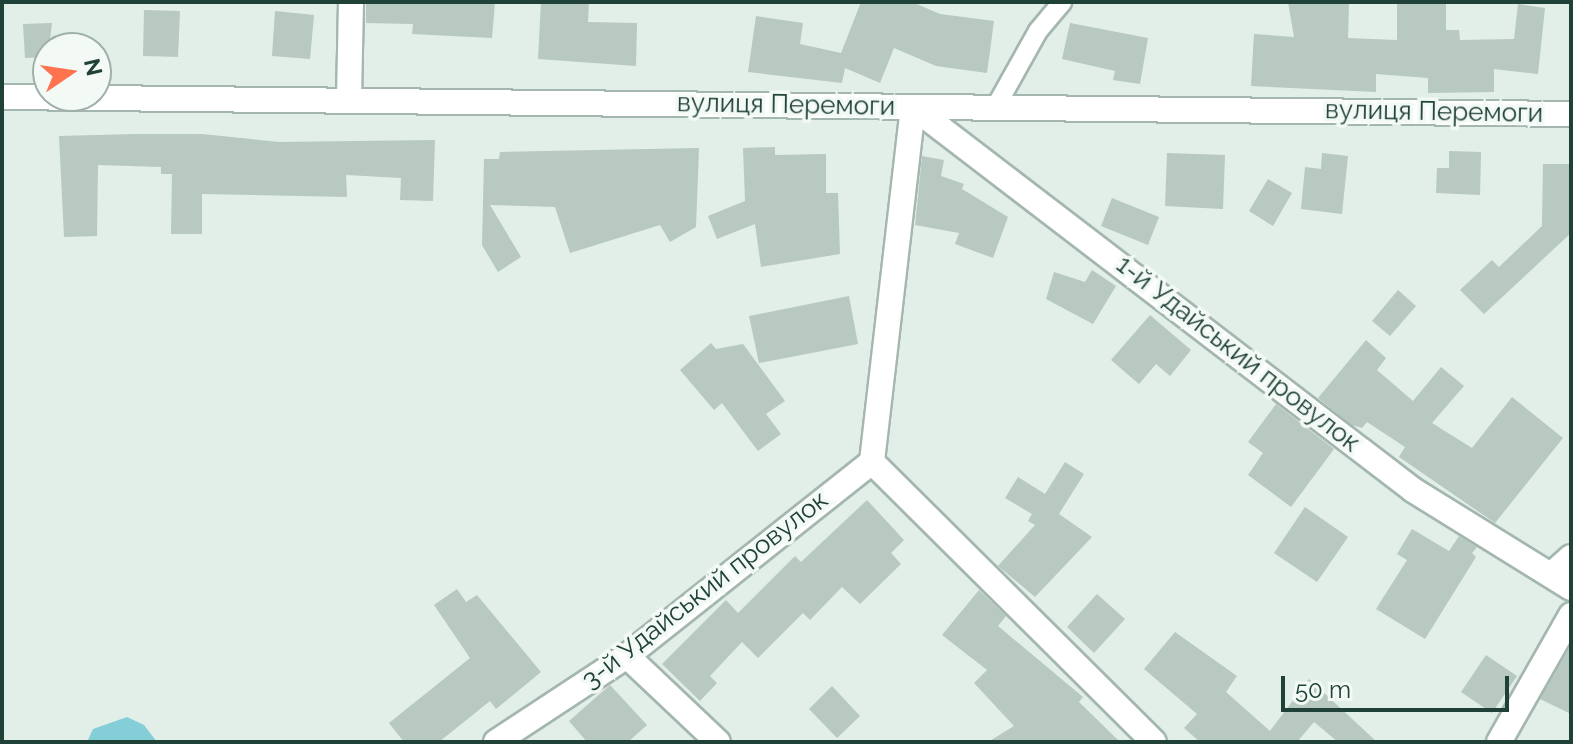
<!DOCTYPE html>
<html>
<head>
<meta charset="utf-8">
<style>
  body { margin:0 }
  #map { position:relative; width:1573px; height:744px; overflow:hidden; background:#e2eee8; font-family:Raleway,sans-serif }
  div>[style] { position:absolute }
  .water>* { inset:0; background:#84ced8 }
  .building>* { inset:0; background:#b7c9c1 }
  .roads { filter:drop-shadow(2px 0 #a4b7af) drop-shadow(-2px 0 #a4b7af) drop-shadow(0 2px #a4b7af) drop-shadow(0 -2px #a4b7af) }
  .lane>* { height:18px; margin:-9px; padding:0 9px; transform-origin:9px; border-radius:9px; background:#fff }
  .street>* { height:24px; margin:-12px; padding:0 12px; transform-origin:12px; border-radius:12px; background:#fff }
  span { translate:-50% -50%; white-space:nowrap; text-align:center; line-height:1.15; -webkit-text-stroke:7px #f3faf6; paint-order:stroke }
  .street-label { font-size:26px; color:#204137 }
  .frame { position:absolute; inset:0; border:4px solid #204137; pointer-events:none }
  .north { position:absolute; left:32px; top:32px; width:80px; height:80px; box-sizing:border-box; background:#f3faf6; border:2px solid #9fb0aa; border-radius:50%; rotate:77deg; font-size:22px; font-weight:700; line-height:32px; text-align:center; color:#204137 }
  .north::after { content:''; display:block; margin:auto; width:28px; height:36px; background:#ff734e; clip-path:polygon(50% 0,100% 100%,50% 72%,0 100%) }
  .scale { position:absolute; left:1281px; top:676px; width:228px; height:36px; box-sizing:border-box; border:4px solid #204137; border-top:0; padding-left:10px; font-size:24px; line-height:28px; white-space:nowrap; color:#204137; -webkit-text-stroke:6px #f3faf6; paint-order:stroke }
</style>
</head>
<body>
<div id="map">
  <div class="water">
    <div style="clip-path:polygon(127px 717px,144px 725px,157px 742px,87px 742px,93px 729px)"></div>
  </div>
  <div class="building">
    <div style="clip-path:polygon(366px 2px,495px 2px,492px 38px,412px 34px,413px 24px,366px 23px)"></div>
    <div style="clip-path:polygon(541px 2px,589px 2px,588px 22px,637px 23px,636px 66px,538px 59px)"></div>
    <div style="clip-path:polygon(861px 2px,912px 2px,940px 14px,994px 21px,987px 73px,936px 66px,894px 48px,880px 83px,845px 68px,842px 83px,748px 72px,756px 16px,803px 23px,800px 44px,841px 53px)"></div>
    <div style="clip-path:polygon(1288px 2px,1349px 4px,1348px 38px,1397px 40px,1397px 2px,1446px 2px,1446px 30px,1459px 30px,1460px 40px,1514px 39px,1518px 4px,1545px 8px,1538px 74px,1494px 69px,1494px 92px,1428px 93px,1428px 78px,1376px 74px,1376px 92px,1251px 86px,1254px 34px,1294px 37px)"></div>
    <div style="clip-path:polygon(144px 10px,180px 11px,178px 57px,143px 56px)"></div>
    <div style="clip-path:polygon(275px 11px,314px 15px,310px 59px,272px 56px)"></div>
    <div style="clip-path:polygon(52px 23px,48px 57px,25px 58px,23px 24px)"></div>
    <div style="clip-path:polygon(1070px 23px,1148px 38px,1140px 84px,1113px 80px,1115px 71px,1062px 59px)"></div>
    <div style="clip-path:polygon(136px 134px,202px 134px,279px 142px,435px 140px,433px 201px,400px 200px,401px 178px,346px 175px,347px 197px,202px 194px,202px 234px,171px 234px,172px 174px,161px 174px,161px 167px,98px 165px,97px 236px,64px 237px,59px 136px)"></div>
    <div style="clip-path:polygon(775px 147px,775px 155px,826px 154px,826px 193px,838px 193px,840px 254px,761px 267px,755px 224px,717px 239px,708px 216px,745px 201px,743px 148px)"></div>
    <div style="clip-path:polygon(699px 148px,696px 227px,670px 242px,660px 225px,570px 253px,555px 207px,490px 205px,521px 257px,498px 272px,482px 245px,484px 159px,499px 159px,500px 152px)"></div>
    <div style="clip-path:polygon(1449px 151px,1481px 152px,1480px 195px,1436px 193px,1437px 168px,1449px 168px)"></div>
    <div style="clip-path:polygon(1167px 153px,1225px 155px,1223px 209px,1165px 206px)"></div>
    <div style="clip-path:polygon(1322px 153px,1348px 156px,1342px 214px,1301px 209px,1305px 167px,1321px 169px)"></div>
    <div style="clip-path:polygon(922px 156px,944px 160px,941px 176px,964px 184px,962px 189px,1008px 217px,993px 258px,955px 244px,959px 233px,915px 225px)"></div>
    <div style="clip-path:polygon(1543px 164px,1571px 164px,1571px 233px,1484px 314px,1460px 290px,1492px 260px,1499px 267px,1542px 226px)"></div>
    <div style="clip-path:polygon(1268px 179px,1292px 193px,1273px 226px,1249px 211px)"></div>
    <div style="clip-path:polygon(1112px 198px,1159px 217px,1148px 245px,1101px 226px)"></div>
    <div style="clip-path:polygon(1092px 270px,1116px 286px,1093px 324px,1046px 299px,1054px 272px,1085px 282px)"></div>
    <div style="clip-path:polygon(1398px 290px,1416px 306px,1390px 336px,1372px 321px)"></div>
    <div style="clip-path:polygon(849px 296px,858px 344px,759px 363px,749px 316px)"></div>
    <div style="clip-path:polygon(1150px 315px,1191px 350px,1170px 376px,1156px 364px,1139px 384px,1111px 360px)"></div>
    <div style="clip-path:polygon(1366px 340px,1386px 358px,1377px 370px,1413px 401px,1441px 367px,1464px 386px,1432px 423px,1472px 448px,1512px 397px,1563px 438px,1495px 523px,1399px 457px,1405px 447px,1367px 422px,1362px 428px,1352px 425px,1318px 398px)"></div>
    <div style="clip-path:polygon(711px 343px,716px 349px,743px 344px,785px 401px,766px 414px,781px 434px,758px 451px,722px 403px,714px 410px,680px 370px)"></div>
    <div style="clip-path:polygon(1276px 404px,1334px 449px,1291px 507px,1248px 475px,1263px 453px,1248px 442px)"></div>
    <div style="clip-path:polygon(1065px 462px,1084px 474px,1059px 514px,1092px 537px,1035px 597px,998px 566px,1035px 525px,1028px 521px,1032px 514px,1005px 498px,1018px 477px,1045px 494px)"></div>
    <div style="clip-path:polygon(867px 500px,904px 540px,891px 553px,901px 564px,860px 604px,842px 587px,810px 620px,803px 613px,758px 658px,742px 642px,710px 676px,717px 683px,700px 701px,662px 664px,726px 600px,738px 613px,795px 556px,801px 562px)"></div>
    <div style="clip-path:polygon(1305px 507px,1348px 537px,1317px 582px,1274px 553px)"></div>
    <div style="clip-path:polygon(1412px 529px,1449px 551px,1459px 536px,1477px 547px,1472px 553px,1476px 557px,1425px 639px,1376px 609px,1407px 560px,1397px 554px)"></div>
    <div style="clip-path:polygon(457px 589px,466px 602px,477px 595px,541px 672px,496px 709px,490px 701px,439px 742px,404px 742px,389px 723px,470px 658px,434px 605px)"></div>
    <div style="clip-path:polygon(979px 590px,1006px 616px,998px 626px,1083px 697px,1079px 702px,1120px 742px,988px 742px,1014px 726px,974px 683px,987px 670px,942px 635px)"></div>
    <div style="clip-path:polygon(1097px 594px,1125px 619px,1094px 653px,1067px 627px)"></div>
    <div style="clip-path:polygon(1175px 632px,1237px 676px,1226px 692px,1270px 731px,1309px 679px,1377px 742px,1338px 742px,1314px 722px,1297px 742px,1200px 742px,1184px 728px,1197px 714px,1144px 669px)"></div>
    <div style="clip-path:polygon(1571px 645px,1571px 714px,1540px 699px)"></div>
    <div style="clip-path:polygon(1486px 655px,1517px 676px,1492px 713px,1461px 692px)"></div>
    <div style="clip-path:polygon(610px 685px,647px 725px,628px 742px,587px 742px,569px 721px)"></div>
    <div style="clip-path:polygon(832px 686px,860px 716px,837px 738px,809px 709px)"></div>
  </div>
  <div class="roads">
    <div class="lane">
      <div style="left:995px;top:108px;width:88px;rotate:-60.8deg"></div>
      <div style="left:1038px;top:31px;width:38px;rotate:-50deg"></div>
    </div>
    <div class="street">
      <div style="left:2px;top:97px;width:1569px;rotate:0.62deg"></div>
      <div style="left:349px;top:98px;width:96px;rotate:-88.8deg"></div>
      <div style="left:913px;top:107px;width:630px;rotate:37.45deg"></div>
      <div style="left:1413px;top:490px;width:186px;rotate:31.8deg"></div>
      <div style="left:913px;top:107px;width:357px;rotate:96.6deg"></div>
      <div style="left:872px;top:462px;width:397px;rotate:44.8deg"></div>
      <div style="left:1551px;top:575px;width:27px;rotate:-42deg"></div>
      <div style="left:627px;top:656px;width:125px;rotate:43.4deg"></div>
      <div style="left:496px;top:742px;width:157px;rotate:-33.3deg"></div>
      <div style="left:627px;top:656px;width:313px;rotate:-38.4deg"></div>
      <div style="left:1499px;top:742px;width:146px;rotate:-60.4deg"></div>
    </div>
  </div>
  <div class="street-label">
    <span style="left:786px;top:105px;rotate:1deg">вулиця Перемоги</span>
    <span style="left:1434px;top:112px;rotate:1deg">вулиця Перемоги</span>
    <span style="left:1238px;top:354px;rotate:38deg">1-й Удайський провулок</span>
    <span style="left:705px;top:590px;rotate:-38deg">3-й Удайський провулок</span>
  </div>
  <div class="frame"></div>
  <div class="north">N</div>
  <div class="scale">50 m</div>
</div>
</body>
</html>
